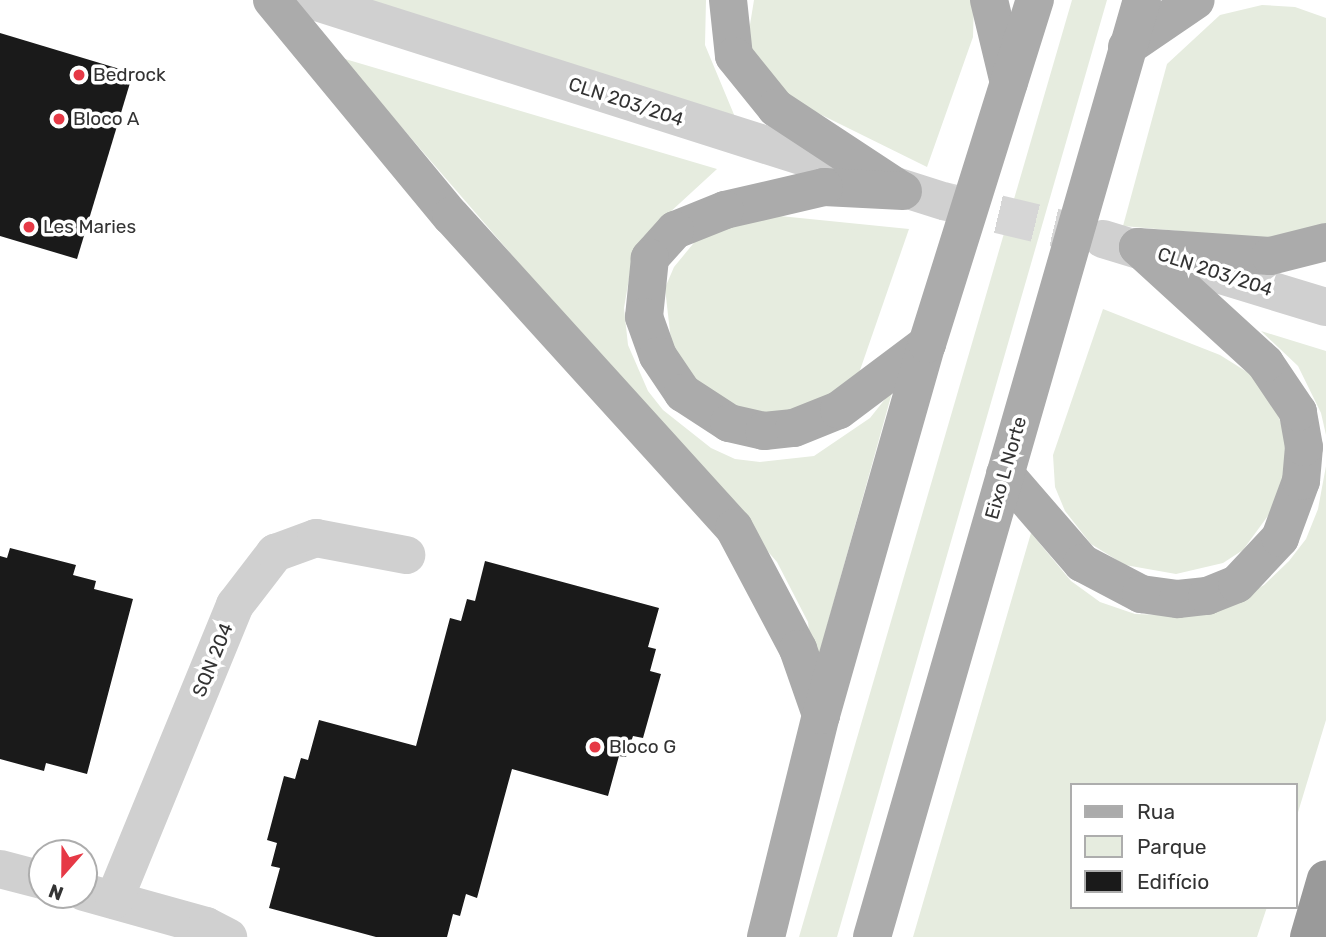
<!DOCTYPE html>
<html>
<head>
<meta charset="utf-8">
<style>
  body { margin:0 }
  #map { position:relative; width:1326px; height:937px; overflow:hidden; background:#fff; font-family:Rubik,sans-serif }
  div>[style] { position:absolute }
  .green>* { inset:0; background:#e6ecdf }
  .building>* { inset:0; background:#1a1a1a }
  .minor-tunnel>* { height:38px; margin-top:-19px; transform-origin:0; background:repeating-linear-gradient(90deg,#d6d6d6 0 38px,transparent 0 57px) }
  .minor>* { height:38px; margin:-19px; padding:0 19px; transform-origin:19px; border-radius:19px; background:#d0d0d0 }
  .major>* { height:38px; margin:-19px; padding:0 19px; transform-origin:19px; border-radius:19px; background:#ababab }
  .highway>* { height:38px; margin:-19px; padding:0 19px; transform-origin:19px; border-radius:19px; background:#9a9a9a }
  .dots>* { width:19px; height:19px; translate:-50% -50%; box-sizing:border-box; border:4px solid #fff; border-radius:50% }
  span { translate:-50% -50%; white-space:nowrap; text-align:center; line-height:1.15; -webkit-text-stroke:7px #fff; paint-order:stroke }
  .poi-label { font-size:19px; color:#333 }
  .left { translate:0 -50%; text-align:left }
  .street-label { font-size:19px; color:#333 }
  .legend { position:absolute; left:1070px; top:783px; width:228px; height:126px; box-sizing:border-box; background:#fff; border:2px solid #adadad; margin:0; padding:9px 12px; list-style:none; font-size:21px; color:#333 }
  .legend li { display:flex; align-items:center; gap:14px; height:35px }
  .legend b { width:35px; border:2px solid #adadad }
  .north { position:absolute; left:28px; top:839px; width:70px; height:70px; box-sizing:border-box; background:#fff; border:2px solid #adadad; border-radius:50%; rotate:201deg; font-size:19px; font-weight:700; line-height:28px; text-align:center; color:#333 }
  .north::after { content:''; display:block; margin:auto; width:24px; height:32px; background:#e63946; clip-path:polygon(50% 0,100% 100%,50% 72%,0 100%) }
</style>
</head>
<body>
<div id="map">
  <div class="green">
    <div style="clip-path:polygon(350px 0,706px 0,705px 45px,735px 117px)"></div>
    <div style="clip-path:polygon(754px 0,974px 0,973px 37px,927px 167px,769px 89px,747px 43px)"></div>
    <div style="clip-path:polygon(1072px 0,1107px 0,837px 937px,799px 937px)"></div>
    <div style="clip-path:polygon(1262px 5px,1295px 7px,1326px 18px,1326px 225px,1291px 236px,1259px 238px,1123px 226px,1167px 64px,1220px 15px)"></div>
    <div style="clip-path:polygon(318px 51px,717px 169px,643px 237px,631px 267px,624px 308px,628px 345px,648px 391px,663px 410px,711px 448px,735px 459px,760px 462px,814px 456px,870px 418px,893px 389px,814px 673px,808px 622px,777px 562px,385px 108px)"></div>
    <div style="clip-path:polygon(770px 215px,909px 229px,858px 376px,841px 398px,762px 421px,693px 382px,671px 341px,665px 288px,674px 267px,702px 233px)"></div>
    <div style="clip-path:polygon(1103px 309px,1220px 355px,1255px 377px,1274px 405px,1284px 431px,1286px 459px,1278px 502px,1243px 550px,1223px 563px,1176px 574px,1125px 565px,1091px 544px,1065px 511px,1055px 487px,1053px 455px)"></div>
    <div style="clip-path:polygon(1261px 331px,1326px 351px,1326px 435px,1321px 413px,1298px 366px)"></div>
    <div style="clip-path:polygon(1326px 466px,1326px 720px,1296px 819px,1296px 785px,1072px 785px,1072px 907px,1267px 907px,1257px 937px,913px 937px,1031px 533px,1071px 581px,1100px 602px,1135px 614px,1189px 616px,1232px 603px,1264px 585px,1289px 561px,1306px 539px,1318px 509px)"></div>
  </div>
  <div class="building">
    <div style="clip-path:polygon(0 33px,133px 73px,77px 259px,0 236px)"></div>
    <div style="clip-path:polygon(10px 548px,76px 565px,73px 575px,96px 581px,94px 589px,133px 599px,87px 774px,46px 763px,44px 771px,0 759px,0 556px,7px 558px)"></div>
    <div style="clip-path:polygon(485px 561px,659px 608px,648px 647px,656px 649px,650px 671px,661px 674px,643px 738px,633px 736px,626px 757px,619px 756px,608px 796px,512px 769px,477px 898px,466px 894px,460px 916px,453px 914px,447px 937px,376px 937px,269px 908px,280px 868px,271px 866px,277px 843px,267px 840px,284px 776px,295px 779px,301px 758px,308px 760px,319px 720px,416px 746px,450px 618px,461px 621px,467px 599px,475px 601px)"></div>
  </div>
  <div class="minor-tunnel">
    <div style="left:943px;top:201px;width:164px;rotate:13.4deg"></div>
  </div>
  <div class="minor">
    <div style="left:310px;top:0;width:664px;rotate:17.62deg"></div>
    <div style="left:1103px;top:239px;width:233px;rotate:17deg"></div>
    <div style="left:0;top:869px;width:43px;rotate:14.7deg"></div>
    <div style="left:84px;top:892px;width:127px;rotate:15.6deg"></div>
    <div style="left:206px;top:926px;width:25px;rotate:27deg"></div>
    <div style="left:114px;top:900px;width:319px;rotate:-67.7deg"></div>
    <div style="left:235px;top:605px;width:66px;rotate:-52.4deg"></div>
    <div style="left:275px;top:553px;width:44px;rotate:-20.1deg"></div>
    <div style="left:316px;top:538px;width:92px;rotate:10.7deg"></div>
  </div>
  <div class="major">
    <div style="left:272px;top:0;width:281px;rotate:50.4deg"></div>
    <div style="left:451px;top:216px;width:421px;rotate:47.8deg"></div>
    <div style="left:734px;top:528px;width:137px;rotate:62.1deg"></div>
    <div style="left:798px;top:649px;width:70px;rotate:70.8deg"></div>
    <div style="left:728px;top:0;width:56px;rotate:83.9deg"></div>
    <div style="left:734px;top:56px;width:67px;rotate:51.1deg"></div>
    <div style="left:776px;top:108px;width:149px;rotate:33.3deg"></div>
    <div style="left:989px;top:0;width:85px;rotate:76.5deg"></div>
    <div style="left:1127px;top:47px;width:83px;rotate:-34.3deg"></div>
    <div style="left:903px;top:191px;width:79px;rotate:-177.1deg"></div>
    <div style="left:824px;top:187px;width:102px;rotate:166.9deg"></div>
    <div style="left:725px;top:210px;width:54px;rotate:158.2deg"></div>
    <div style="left:675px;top:230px;width:38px;rotate:132deg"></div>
    <div style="left:650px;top:258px;width:59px;rotate:95.8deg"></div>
    <div style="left:644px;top:317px;width:41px;rotate:70.3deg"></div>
    <div style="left:658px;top:356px;width:45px;rotate:56deg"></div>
    <div style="left:683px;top:393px;width:55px;rotate:33.1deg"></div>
    <div style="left:729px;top:423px;width:36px;rotate:13deg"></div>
    <div style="left:764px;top:431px;width:30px;rotate:-6deg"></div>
    <div style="left:794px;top:428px;width:48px;rotate:-21.8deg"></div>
    <div style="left:839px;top:410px;width:110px;rotate:-36.9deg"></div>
    <div style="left:1138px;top:247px;width:132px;rotate:3.9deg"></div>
    <div style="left:1270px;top:256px;width:58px;rotate:-14deg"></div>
    <div style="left:1005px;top:474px;width:118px;rotate:49.1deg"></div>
    <div style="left:1082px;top:563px;width:67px;rotate:27.7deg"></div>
    <div style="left:1141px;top:594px;width:37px;rotate:8deg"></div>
    <div style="left:1178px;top:599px;width:29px;rotate:-6deg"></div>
    <div style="left:1207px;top:596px;width:32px;rotate:-22deg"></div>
    <div style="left:1237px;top:584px;width:63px;rotate:-46.9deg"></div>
    <div style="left:1280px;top:538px;width:61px;rotate:-69.8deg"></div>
    <div style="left:1301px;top:481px;width:34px;rotate:-85deg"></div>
    <div style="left:1304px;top:447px;width:36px;rotate:-100deg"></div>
    <div style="left:1298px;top:412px;width:59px;rotate:-124deg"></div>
    <div style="left:1265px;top:363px;width:172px;rotate:-137.6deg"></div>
    <div style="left:766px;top:937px;width:229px;rotate:-76.1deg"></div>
    <div style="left:821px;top:715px;width:386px;rotate:-74.1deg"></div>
    <div style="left:927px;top:344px;width:361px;rotate:-72.6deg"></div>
    <div style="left:872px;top:937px;width:975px;rotate:-73.93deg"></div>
  </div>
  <div class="highway">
    <div style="left:1309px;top:937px;width:60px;rotate:-73.7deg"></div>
  </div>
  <div class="dots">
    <div style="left:79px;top:75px;background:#e63946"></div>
    <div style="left:59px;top:119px;background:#e63946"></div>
    <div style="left:29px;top:227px;background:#e63946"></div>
    <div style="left:595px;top:747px;background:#e63946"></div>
  </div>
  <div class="poi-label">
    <span class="left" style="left:93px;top:75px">Bedrock</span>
    <span class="left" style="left:73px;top:119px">Bloco A</span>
    <span class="left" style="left:43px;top:227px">Les Maries</span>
    <span class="left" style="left:609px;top:747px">Bloco G</span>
  </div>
  <div class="street-label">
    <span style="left:626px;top:102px;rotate:18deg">CLN 203/204</span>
    <span style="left:1215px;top:272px;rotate:18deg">CLN 203/204</span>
    <span style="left:1006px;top:468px;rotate:-74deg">Eixo L Norte</span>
    <span style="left:213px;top:660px;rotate:-68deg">SQN 204</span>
  </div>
  <ul class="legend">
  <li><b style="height:9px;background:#ababab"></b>Rua</li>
  <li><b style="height:19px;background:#e6ecdf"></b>Parque</li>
  <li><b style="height:19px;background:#1a1a1a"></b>Edifício</li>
  </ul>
  <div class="north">N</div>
</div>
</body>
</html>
